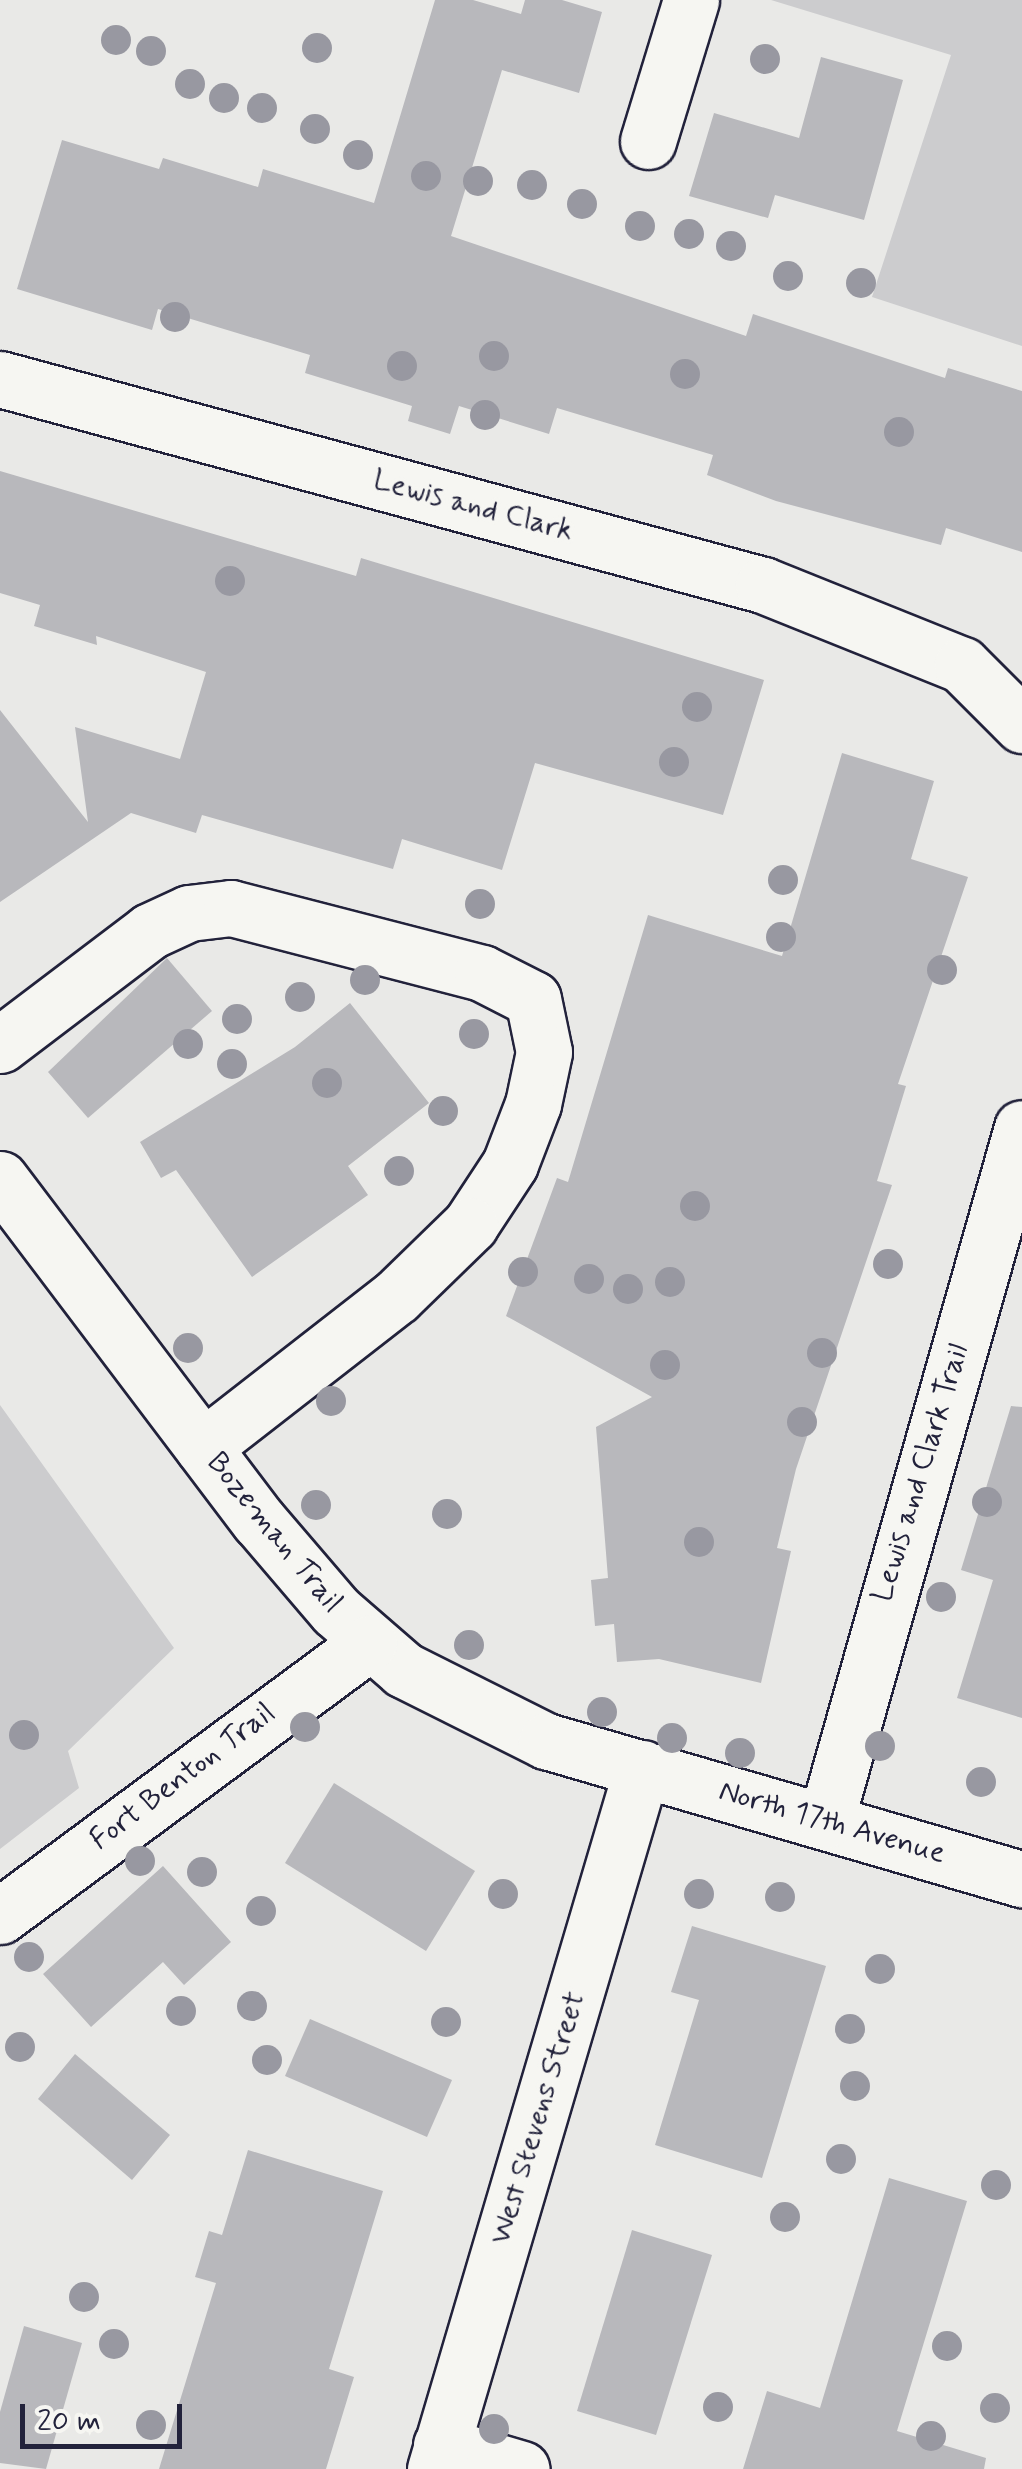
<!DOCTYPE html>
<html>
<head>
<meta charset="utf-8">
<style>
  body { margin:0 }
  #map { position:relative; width:1022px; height:2469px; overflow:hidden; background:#e9e9e7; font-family:Mynerve,sans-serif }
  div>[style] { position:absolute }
  .green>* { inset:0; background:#ccccce }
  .building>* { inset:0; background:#b8b8bc }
  .roads { filter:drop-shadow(2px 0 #22223b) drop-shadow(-2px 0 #22223b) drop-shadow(0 2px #22223b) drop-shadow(0 -2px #22223b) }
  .minor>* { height:55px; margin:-27.5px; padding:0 27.5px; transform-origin:27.5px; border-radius:27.5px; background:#f6f6f2 }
  .trees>* { width:30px; height:30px; margin:-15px; border-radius:50%; background:#9898a1 }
  span { translate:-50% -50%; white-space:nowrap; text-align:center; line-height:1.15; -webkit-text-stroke:8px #f6f6f2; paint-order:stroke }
  .street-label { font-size:30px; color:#22223b }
  .scale { position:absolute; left:20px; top:2404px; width:162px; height:45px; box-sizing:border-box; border:5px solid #22223b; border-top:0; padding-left:12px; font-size:30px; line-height:35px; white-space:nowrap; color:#22223b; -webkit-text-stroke:8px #f6f6f2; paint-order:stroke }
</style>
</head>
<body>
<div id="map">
  <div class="green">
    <div style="clip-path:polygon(771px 0,1022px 0,1022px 346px,872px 297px,951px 55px)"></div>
    <div style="clip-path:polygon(0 1405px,174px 1648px,68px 1751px,79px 1788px,0 1849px)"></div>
  </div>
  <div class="building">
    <div style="clip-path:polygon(435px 0,473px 0,521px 14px,525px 0,562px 0,602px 12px,579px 93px,502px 70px,451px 236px,746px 336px,753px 314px,945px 378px,948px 368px,1022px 391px,1022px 552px,946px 528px,941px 545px,776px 501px,707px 475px,713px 455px,557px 408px,549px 434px,459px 406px,450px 434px,408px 421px,412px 406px,305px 373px,310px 355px,158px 309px,152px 330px,17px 289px,62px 140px,159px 169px,163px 158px,258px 187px,263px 169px,374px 203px)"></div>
    <div style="clip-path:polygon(821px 57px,903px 80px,864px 220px,775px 195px,768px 218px,689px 196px,714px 113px,799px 138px)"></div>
    <div style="clip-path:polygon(0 471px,356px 576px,361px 558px,764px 680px,723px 815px,535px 763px,502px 870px,402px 839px,393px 869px,202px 815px,196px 833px,131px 813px,0 902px,0 710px,88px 822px,75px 727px,180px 759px,206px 672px,96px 636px,97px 645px,34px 626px,40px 605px,0 593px)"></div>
    <div style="clip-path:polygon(842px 753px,934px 781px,911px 859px,968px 877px,898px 1084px,906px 1086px,877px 1181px,892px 1185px,796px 1469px,777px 1548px,791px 1551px,761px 1683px,659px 1659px,617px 1662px,614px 1624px,595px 1626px,591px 1580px,608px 1578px,596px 1427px,652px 1397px,506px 1316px,557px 1178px,568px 1182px,648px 915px,782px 956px)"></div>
    <div style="clip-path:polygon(167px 958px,212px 1011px,88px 1118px,48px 1072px)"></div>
    <div style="clip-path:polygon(350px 1003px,429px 1103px,348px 1166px,368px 1195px,252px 1277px,176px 1170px,161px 1178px,140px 1142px,295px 1047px)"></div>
    <div style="clip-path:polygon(1011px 1406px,1022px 1407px,1022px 1718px,957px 1698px,993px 1580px,961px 1570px)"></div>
    <div style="clip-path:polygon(334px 1783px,475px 1871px,426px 1951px,285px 1863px)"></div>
    <div style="clip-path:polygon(163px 1866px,231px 1942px,184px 1985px,163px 1962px,91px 2027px,43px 1974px)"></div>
    <div style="clip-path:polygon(692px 1926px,826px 1966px,762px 2178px,655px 2145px,699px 2000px,671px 1992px)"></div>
    <div style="clip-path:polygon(310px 2019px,452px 2080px,427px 2137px,285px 2076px)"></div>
    <div style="clip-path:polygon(75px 2054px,170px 2135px,132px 2180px,38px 2099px)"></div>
    <div style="clip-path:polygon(248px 2150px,383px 2191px,329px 2369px,354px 2377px,326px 2469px,159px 2469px,216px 2283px,195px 2277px,209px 2231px,222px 2235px)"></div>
    <div style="clip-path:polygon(889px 2178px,967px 2201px,897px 2431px,986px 2458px,984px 2469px,743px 2469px,767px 2391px,820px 2408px)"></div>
    <div style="clip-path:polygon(632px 2230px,712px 2255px,656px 2435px,577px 2411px)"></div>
    <div style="clip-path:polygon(24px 2326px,82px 2343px,46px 2469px,0 2463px,0 2412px)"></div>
  </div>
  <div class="roads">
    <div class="minor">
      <div style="left:648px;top:141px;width:147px;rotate:-73deg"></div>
      <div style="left:0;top:379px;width:790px;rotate:15.11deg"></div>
      <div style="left:763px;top:585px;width:214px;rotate:21.9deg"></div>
      <div style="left:962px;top:665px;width:85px;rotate:45deg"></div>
      <div style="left:0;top:1045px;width:188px;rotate:-37.2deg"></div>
      <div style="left:150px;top:931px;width:43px;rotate:-24.8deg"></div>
      <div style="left:189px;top:913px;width:42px;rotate:-6.8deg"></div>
      <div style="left:231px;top:908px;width:259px;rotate:14.5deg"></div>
      <div style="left:482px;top:973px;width:57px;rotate:27deg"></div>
      <div style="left:533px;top:999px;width:54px;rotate:78.3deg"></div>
      <div style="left:544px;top:1052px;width:53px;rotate:101.9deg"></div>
      <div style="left:533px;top:1104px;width:64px;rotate:111deg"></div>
      <div style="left:510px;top:1164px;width:73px;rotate:123.3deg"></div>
      <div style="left:470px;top:1225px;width:102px;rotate:135.8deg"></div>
      <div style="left:397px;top:1296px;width:246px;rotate:142.1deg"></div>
      <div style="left:0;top:1179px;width:429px;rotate:52.9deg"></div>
      <div style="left:259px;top:1521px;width:118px;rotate:49.5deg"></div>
      <div style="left:336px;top:1611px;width:90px;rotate:40.9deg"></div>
      <div style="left:404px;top:1670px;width:159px;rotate:26.6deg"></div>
      <div style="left:546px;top:1741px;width:496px;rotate:16.2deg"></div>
      <div style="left:826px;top:1820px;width:719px;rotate:-74.19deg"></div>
      <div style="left:0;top:1916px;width:459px;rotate:-36.5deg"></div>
      <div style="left:441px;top:2445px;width:84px;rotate:16.5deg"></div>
      <div style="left:435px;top:2469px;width:731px;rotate:-73.55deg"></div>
    </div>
  </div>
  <div class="trees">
    <div style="left:116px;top:40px"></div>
    <div style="left:317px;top:48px"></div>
    <div style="left:151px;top:51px"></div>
    <div style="left:765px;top:59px"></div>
    <div style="left:190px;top:84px"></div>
    <div style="left:224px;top:98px"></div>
    <div style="left:262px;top:108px"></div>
    <div style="left:315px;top:129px"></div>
    <div style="left:358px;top:155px"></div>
    <div style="left:426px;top:176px"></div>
    <div style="left:478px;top:181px"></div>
    <div style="left:532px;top:185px"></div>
    <div style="left:582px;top:204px"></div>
    <div style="left:640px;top:226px"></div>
    <div style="left:689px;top:234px"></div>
    <div style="left:731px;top:246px"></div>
    <div style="left:788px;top:276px"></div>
    <div style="left:861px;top:283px"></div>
    <div style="left:175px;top:317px"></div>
    <div style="left:494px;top:356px"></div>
    <div style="left:402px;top:366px"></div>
    <div style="left:685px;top:374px"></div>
    <div style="left:485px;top:415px"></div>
    <div style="left:899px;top:432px"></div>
    <div style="left:230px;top:581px"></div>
    <div style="left:697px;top:707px"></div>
    <div style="left:674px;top:762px"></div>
    <div style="left:783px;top:880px"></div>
    <div style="left:480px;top:904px"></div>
    <div style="left:781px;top:937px"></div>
    <div style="left:942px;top:970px"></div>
    <div style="left:365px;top:980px"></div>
    <div style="left:300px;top:997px"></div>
    <div style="left:237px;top:1019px"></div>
    <div style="left:474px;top:1034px"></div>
    <div style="left:188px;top:1044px"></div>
    <div style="left:232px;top:1064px"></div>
    <div style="left:327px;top:1083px"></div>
    <div style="left:443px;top:1111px"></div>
    <div style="left:399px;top:1171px"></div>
    <div style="left:695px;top:1206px"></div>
    <div style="left:888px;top:1264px"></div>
    <div style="left:523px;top:1272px"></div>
    <div style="left:589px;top:1279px"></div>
    <div style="left:670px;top:1282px"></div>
    <div style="left:628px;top:1289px"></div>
    <div style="left:188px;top:1348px"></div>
    <div style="left:822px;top:1353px"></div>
    <div style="left:665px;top:1365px"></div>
    <div style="left:331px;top:1401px"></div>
    <div style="left:802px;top:1422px"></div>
    <div style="left:987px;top:1502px"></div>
    <div style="left:316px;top:1505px"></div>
    <div style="left:447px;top:1514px"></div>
    <div style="left:699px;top:1542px"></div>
    <div style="left:941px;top:1597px"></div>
    <div style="left:469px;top:1645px"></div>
    <div style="left:602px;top:1712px"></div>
    <div style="left:305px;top:1727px"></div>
    <div style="left:24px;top:1735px"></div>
    <div style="left:672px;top:1738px"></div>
    <div style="left:880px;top:1746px"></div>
    <div style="left:740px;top:1753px"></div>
    <div style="left:981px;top:1782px"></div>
    <div style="left:140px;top:1861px"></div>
    <div style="left:202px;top:1872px"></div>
    <div style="left:503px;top:1894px"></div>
    <div style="left:699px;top:1894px"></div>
    <div style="left:780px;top:1897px"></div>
    <div style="left:261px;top:1911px"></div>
    <div style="left:29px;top:1957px"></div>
    <div style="left:880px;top:1969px"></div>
    <div style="left:252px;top:2006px"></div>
    <div style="left:181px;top:2011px"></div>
    <div style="left:446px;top:2022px"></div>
    <div style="left:850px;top:2029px"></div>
    <div style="left:20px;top:2047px"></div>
    <div style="left:267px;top:2060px"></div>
    <div style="left:855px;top:2086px"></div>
    <div style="left:841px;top:2159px"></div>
    <div style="left:996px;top:2185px"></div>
    <div style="left:785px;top:2217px"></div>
    <div style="left:84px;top:2297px"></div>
    <div style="left:114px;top:2344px"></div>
    <div style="left:947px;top:2346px"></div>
    <div style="left:718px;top:2407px"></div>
    <div style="left:995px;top:2408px"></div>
    <div style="left:151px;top:2425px"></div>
    <div style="left:494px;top:2429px"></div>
    <div style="left:931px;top:2436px"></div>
  </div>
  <div class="street-label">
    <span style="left:473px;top:506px;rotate:15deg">Lewis and Clark</span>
    <span style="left:921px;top:1473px;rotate:-73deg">Lewis and Clark Trail</span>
    <span style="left:274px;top:1533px;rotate:51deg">Bozeman Trail</span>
    <span style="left:183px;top:1777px;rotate:-37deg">Fort Benton Trail</span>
    <span style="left:832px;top:1823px;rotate:16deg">North 17th Avenue</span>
    <span style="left:538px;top:2118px;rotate:-73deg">West Stevens Street</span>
  </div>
  <div class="scale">20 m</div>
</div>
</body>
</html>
